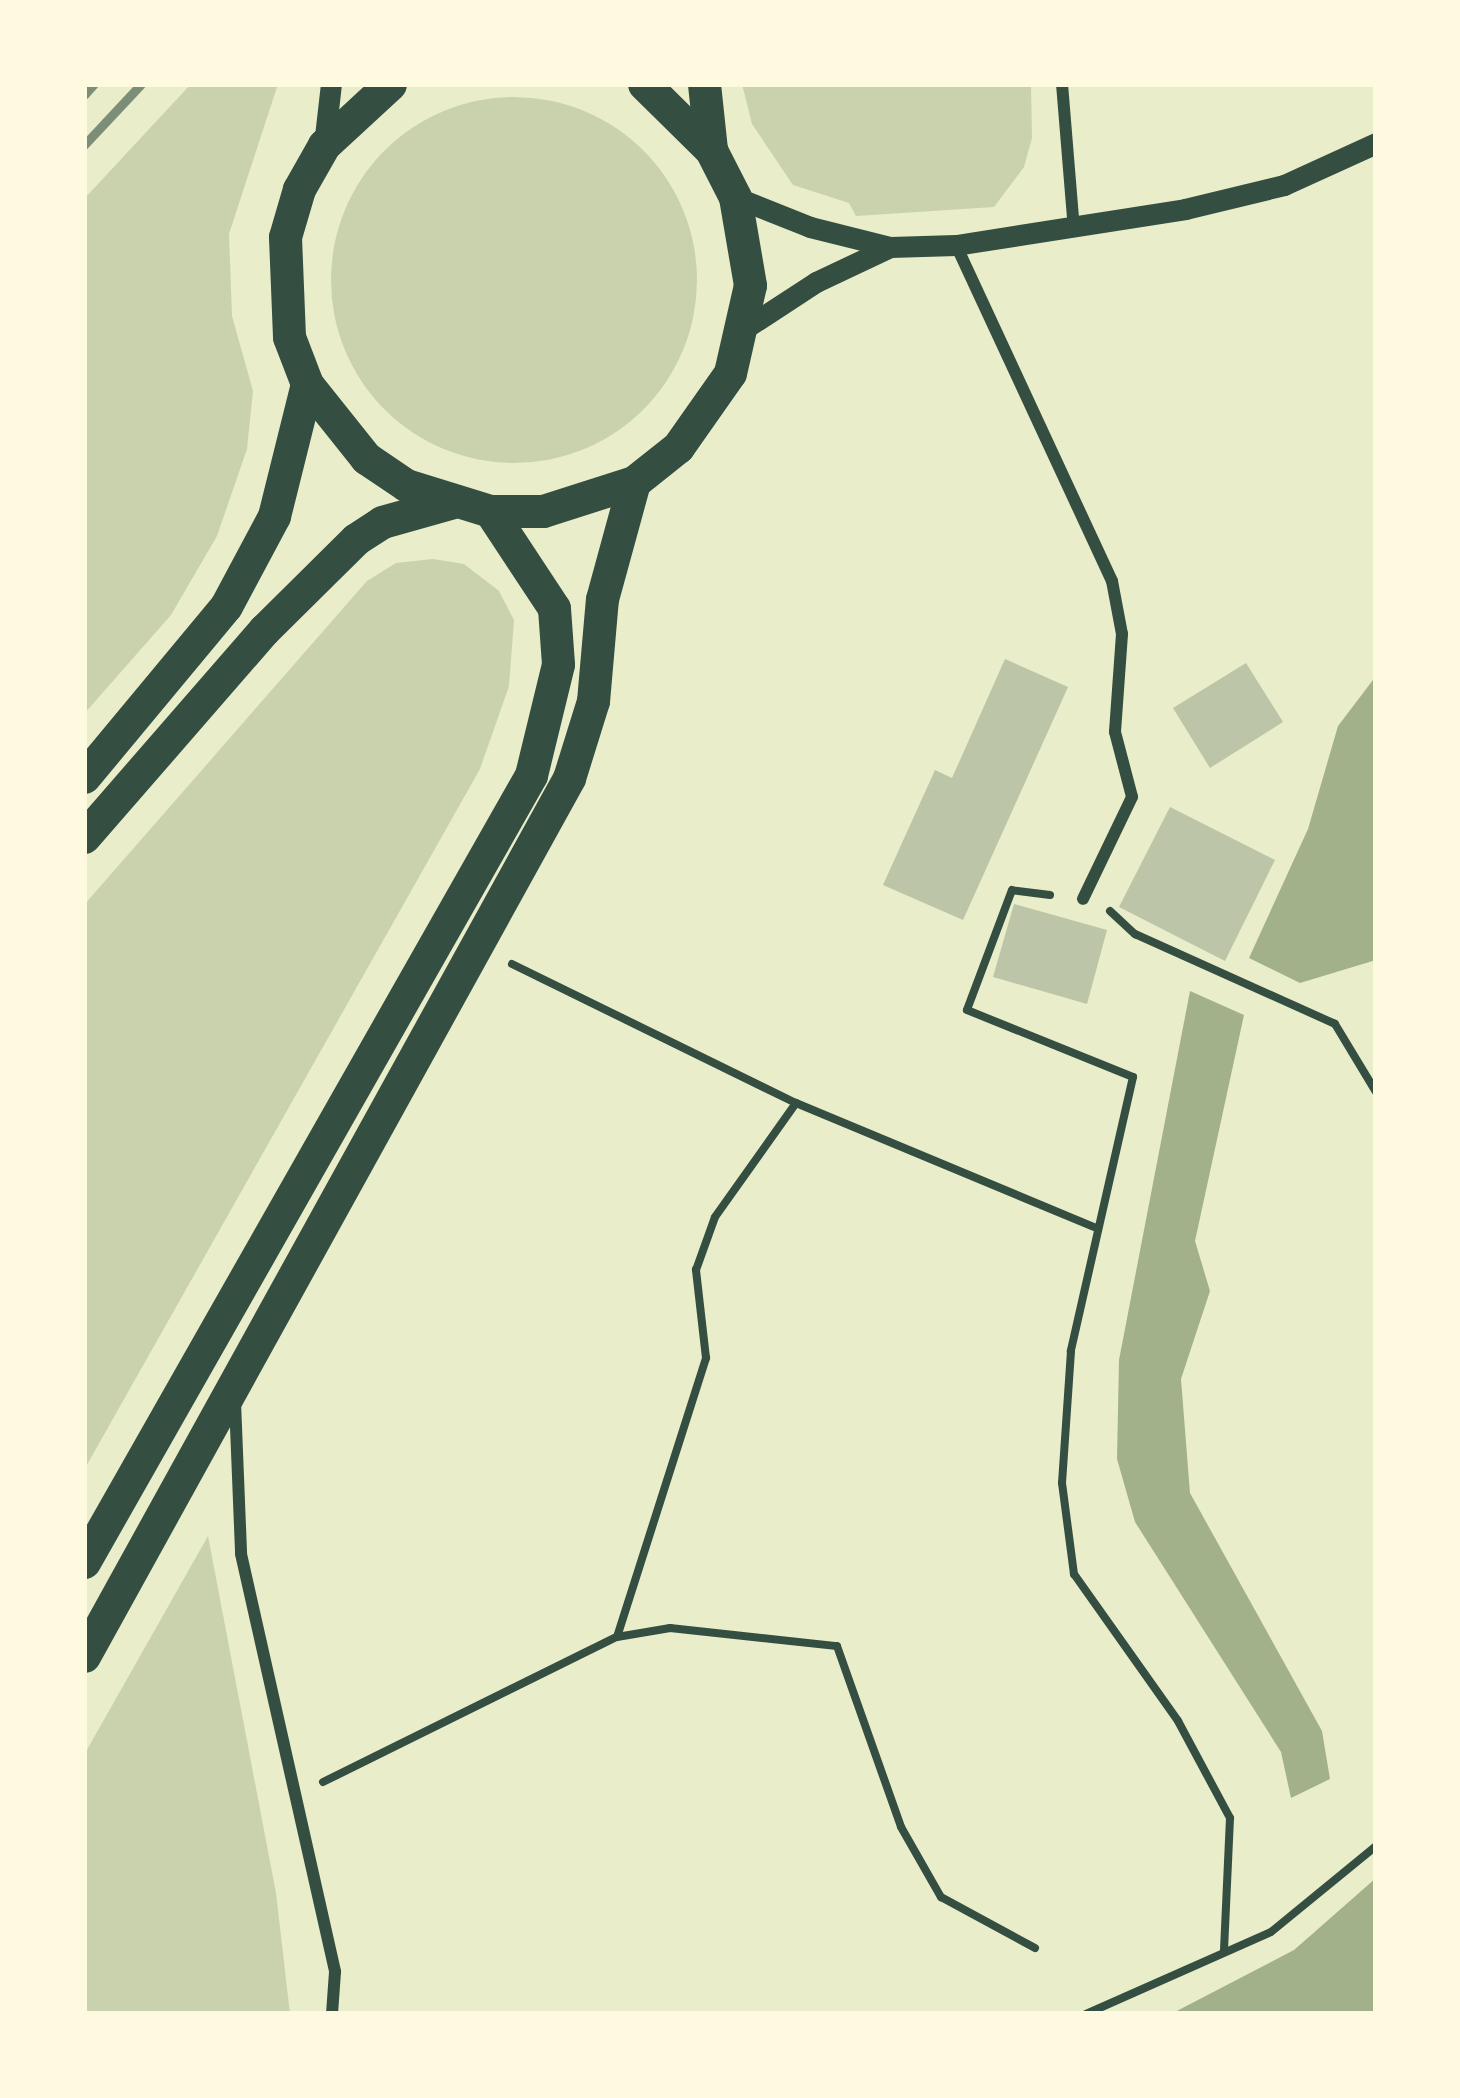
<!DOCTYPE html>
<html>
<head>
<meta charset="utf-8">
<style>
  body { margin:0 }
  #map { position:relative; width:1460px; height:2098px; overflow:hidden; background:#e9edc9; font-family:Roboto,sans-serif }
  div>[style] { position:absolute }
  .green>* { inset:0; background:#cad2ad }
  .round { border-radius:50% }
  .water>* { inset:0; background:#a3b18a }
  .building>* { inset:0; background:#bcc5a7 }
  .path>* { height:8px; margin:-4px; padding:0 4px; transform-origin:4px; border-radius:4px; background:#344e41 }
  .minor>* { height:12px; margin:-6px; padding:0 6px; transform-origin:6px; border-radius:6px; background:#344e41 }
  .tertiary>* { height:21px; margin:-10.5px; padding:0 10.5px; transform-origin:10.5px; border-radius:10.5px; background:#344e41 }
  .trunk>* { height:33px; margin:-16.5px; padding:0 16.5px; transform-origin:16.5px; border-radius:16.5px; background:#344e41 }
  .rail>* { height:9px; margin:-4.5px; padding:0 4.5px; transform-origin:4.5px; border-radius:4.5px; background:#7c8e77 }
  span { translate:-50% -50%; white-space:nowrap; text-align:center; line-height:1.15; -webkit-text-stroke:12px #fefae0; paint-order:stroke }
  .frame { position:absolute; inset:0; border:87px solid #fefae0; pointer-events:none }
</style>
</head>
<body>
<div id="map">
  <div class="green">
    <div style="clip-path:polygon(191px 84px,278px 84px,229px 234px,232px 316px,253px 391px,247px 449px,217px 536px,171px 615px,84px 714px,84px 199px)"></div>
    <div style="clip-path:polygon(742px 84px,1031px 84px,1032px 138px,1024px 167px,994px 207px,856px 216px,849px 203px,793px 185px,752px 124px)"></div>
    <div class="round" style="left:331px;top:97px;width:366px;height:366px"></div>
    <div style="clip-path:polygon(433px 559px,464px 564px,499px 591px,514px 620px,509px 686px,480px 769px,84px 1470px,84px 905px,367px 581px,396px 563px)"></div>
    <div style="clip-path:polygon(208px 1536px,276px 1893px,290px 2014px,84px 2014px,84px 1755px)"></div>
  </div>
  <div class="water">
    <div style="clip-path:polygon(1376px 676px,1376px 960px,1300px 983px,1249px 958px,1308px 829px,1338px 726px)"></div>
    <div style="clip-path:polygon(1190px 991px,1244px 1015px,1195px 1241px,1210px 1291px,1181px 1379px,1190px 1493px,1322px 1731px,1330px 1779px,1291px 1798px,1281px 1752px,1135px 1522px,1117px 1459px,1119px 1360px)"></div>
    <div style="clip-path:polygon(1376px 1878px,1376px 2013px,1171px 2014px,1294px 1950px)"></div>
  </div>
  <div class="building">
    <div style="clip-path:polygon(1005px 659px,1068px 687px,963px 920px,883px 885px,935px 770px,952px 778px)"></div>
    <div style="clip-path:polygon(1246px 663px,1283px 722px,1210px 768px,1173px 708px)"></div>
    <div style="clip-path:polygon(1170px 807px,1275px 860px,1225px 961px,1119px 907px)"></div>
    <div style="clip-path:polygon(1014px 904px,1107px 930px,1087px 1004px,993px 977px)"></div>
  </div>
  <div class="path">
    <div style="left:1050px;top:895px;width:38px;rotate:-173deg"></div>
    <div style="left:1012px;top:890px;width:128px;rotate:110.6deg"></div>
    <div style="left:967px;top:1010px;width:179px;rotate:22deg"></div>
    <div style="left:1133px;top:1077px;width:281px;rotate:102.8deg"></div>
    <div style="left:1071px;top:1351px;width:132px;rotate:93.9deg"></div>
    <div style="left:1062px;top:1483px;width:92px;rotate:82.5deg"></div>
    <div style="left:1074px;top:1574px;width:180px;rotate:54.7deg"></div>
    <div style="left:1178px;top:1721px;width:110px;rotate:61.8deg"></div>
    <div style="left:1230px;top:1818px;width:133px;rotate:92.6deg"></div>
    <div style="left:1110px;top:911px;width:34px;rotate:43deg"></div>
    <div style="left:1135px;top:934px;width:219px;rotate:24.2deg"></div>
    <div style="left:1335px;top:1024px;width:79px;rotate:58.9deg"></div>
    <div style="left:512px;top:964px;width:316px;rotate:26.1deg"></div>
    <div style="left:796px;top:1103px;width:323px;rotate:22.6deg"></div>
    <div style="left:617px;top:1637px;width:54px;rotate:-9.6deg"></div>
    <div style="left:670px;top:1628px;width:168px;rotate:6.2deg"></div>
    <div style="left:837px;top:1646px;width:192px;rotate:70.5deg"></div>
    <div style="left:901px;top:1827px;width:81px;rotate:60.3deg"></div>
    <div style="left:941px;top:1897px;width:107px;rotate:28.5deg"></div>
    <div style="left:323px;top:1782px;width:328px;rotate:-26.3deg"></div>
    <div style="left:617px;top:1637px;width:293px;rotate:-72.3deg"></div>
    <div style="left:706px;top:1358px;width:89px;rotate:-96.5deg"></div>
    <div style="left:696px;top:1270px;width:56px;rotate:-70.3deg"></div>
    <div style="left:715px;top:1217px;width:140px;rotate:-54.6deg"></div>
    <div style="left:1086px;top:2014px;width:202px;rotate:-23.9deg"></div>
    <div style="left:1271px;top:1932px;width:136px;rotate:-39.3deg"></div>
  </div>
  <div class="minor">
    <div style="left:1062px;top:84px;width:145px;rotate:85.3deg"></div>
    <div style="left:956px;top:245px;width:370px;rotate:65.1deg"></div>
    <div style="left:1112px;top:581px;width:54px;rotate:79.3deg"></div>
    <div style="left:1122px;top:634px;width:98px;rotate:94.1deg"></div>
    <div style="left:1115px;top:732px;width:67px;rotate:75.3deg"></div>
    <div style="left:1132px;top:797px;width:113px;rotate:115.7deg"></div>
    <div style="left:235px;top:1402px;width:152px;rotate:87.7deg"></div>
    <div style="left:241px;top:1554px;width:428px;rotate:77.3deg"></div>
    <div style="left:335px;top:1972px;width:42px;rotate:94.1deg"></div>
  </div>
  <div class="tertiary">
    <div style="left:324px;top:145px;width:61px;rotate:-83.5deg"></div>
    <div style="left:735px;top:197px;width:81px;rotate:21.8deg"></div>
    <div style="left:810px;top:227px;width:82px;rotate:14deg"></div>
    <div style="left:890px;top:247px;width:66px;rotate:-1.7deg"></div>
    <div style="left:956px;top:245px;width:232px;rotate:-8.9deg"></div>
    <div style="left:1185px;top:209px;width:102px;rotate:-13.6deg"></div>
    <div style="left:1284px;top:185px;width:101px;rotate:-24.5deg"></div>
    <div style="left:744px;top:329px;width:86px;rotate:-33.1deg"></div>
    <div style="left:816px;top:282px;width:82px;rotate:-25.3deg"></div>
  </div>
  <div class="trunk">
    <div style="left:390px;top:84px;width:90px;rotate:137.3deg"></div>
    <div style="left:324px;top:145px;width:51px;rotate:119.6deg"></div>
    <div style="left:299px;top:189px;width:50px;rotate:106.3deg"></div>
    <div style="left:285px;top:237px;width:100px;rotate:87.7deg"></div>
    <div style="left:289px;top:337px;width:50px;rotate:69deg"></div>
    <div style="left:307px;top:384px;width:95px;rotate:51.4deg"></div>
    <div style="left:366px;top:458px;width:48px;rotate:34deg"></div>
    <div style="left:406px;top:485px;width:88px;rotate:17.2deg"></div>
    <div style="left:490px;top:511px;width:53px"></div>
    <div style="left:543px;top:511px;width:96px;rotate:-17.7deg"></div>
    <div style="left:634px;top:482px;width:56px;rotate:-38.5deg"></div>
    <div style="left:678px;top:447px;width:90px;rotate:-54.9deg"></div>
    <div style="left:730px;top:373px;width:90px;rotate:-77.2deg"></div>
    <div style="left:750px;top:285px;width:89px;rotate:-99.7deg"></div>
    <div style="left:735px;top:197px;width:53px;rotate:-117.1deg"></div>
    <div style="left:711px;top:150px;width:94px;rotate:-135.4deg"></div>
    <div style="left:704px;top:84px;width:66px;rotate:83.9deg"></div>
    <div style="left:84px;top:777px;width:222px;rotate:-50.3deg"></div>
    <div style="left:226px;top:606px;width:102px;rotate:-61.9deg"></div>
    <div style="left:274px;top:516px;width:136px;rotate:-76deg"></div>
    <div style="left:84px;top:837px;width:274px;rotate:-49deg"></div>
    <div style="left:264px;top:630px;width:129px;rotate:-44.7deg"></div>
    <div style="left:356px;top:539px;width:31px;rotate:-33deg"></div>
    <div style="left:382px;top:522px;width:71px;rotate:-15.6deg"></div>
    <div style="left:84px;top:1562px;width:905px;rotate:-60.4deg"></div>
    <div style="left:531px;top:775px;width:114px;rotate:-76.3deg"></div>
    <div style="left:558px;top:664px;width:56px;rotate:-94.1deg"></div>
    <div style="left:554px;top:608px;width:116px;rotate:-123.4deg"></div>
    <div style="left:84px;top:1656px;width:1003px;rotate:-61.08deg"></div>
    <div style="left:569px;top:778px;width:81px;rotate:-72.7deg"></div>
    <div style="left:593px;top:701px;width:102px;rotate:-85deg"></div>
    <div style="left:602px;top:599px;width:121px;rotate:-74.7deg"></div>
  </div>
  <div class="rail">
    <div style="left:84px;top:95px;width:15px;rotate:-48deg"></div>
    <div style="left:84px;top:145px;width:83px;rotate:-46.9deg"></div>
  </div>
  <div class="frame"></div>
</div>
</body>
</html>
